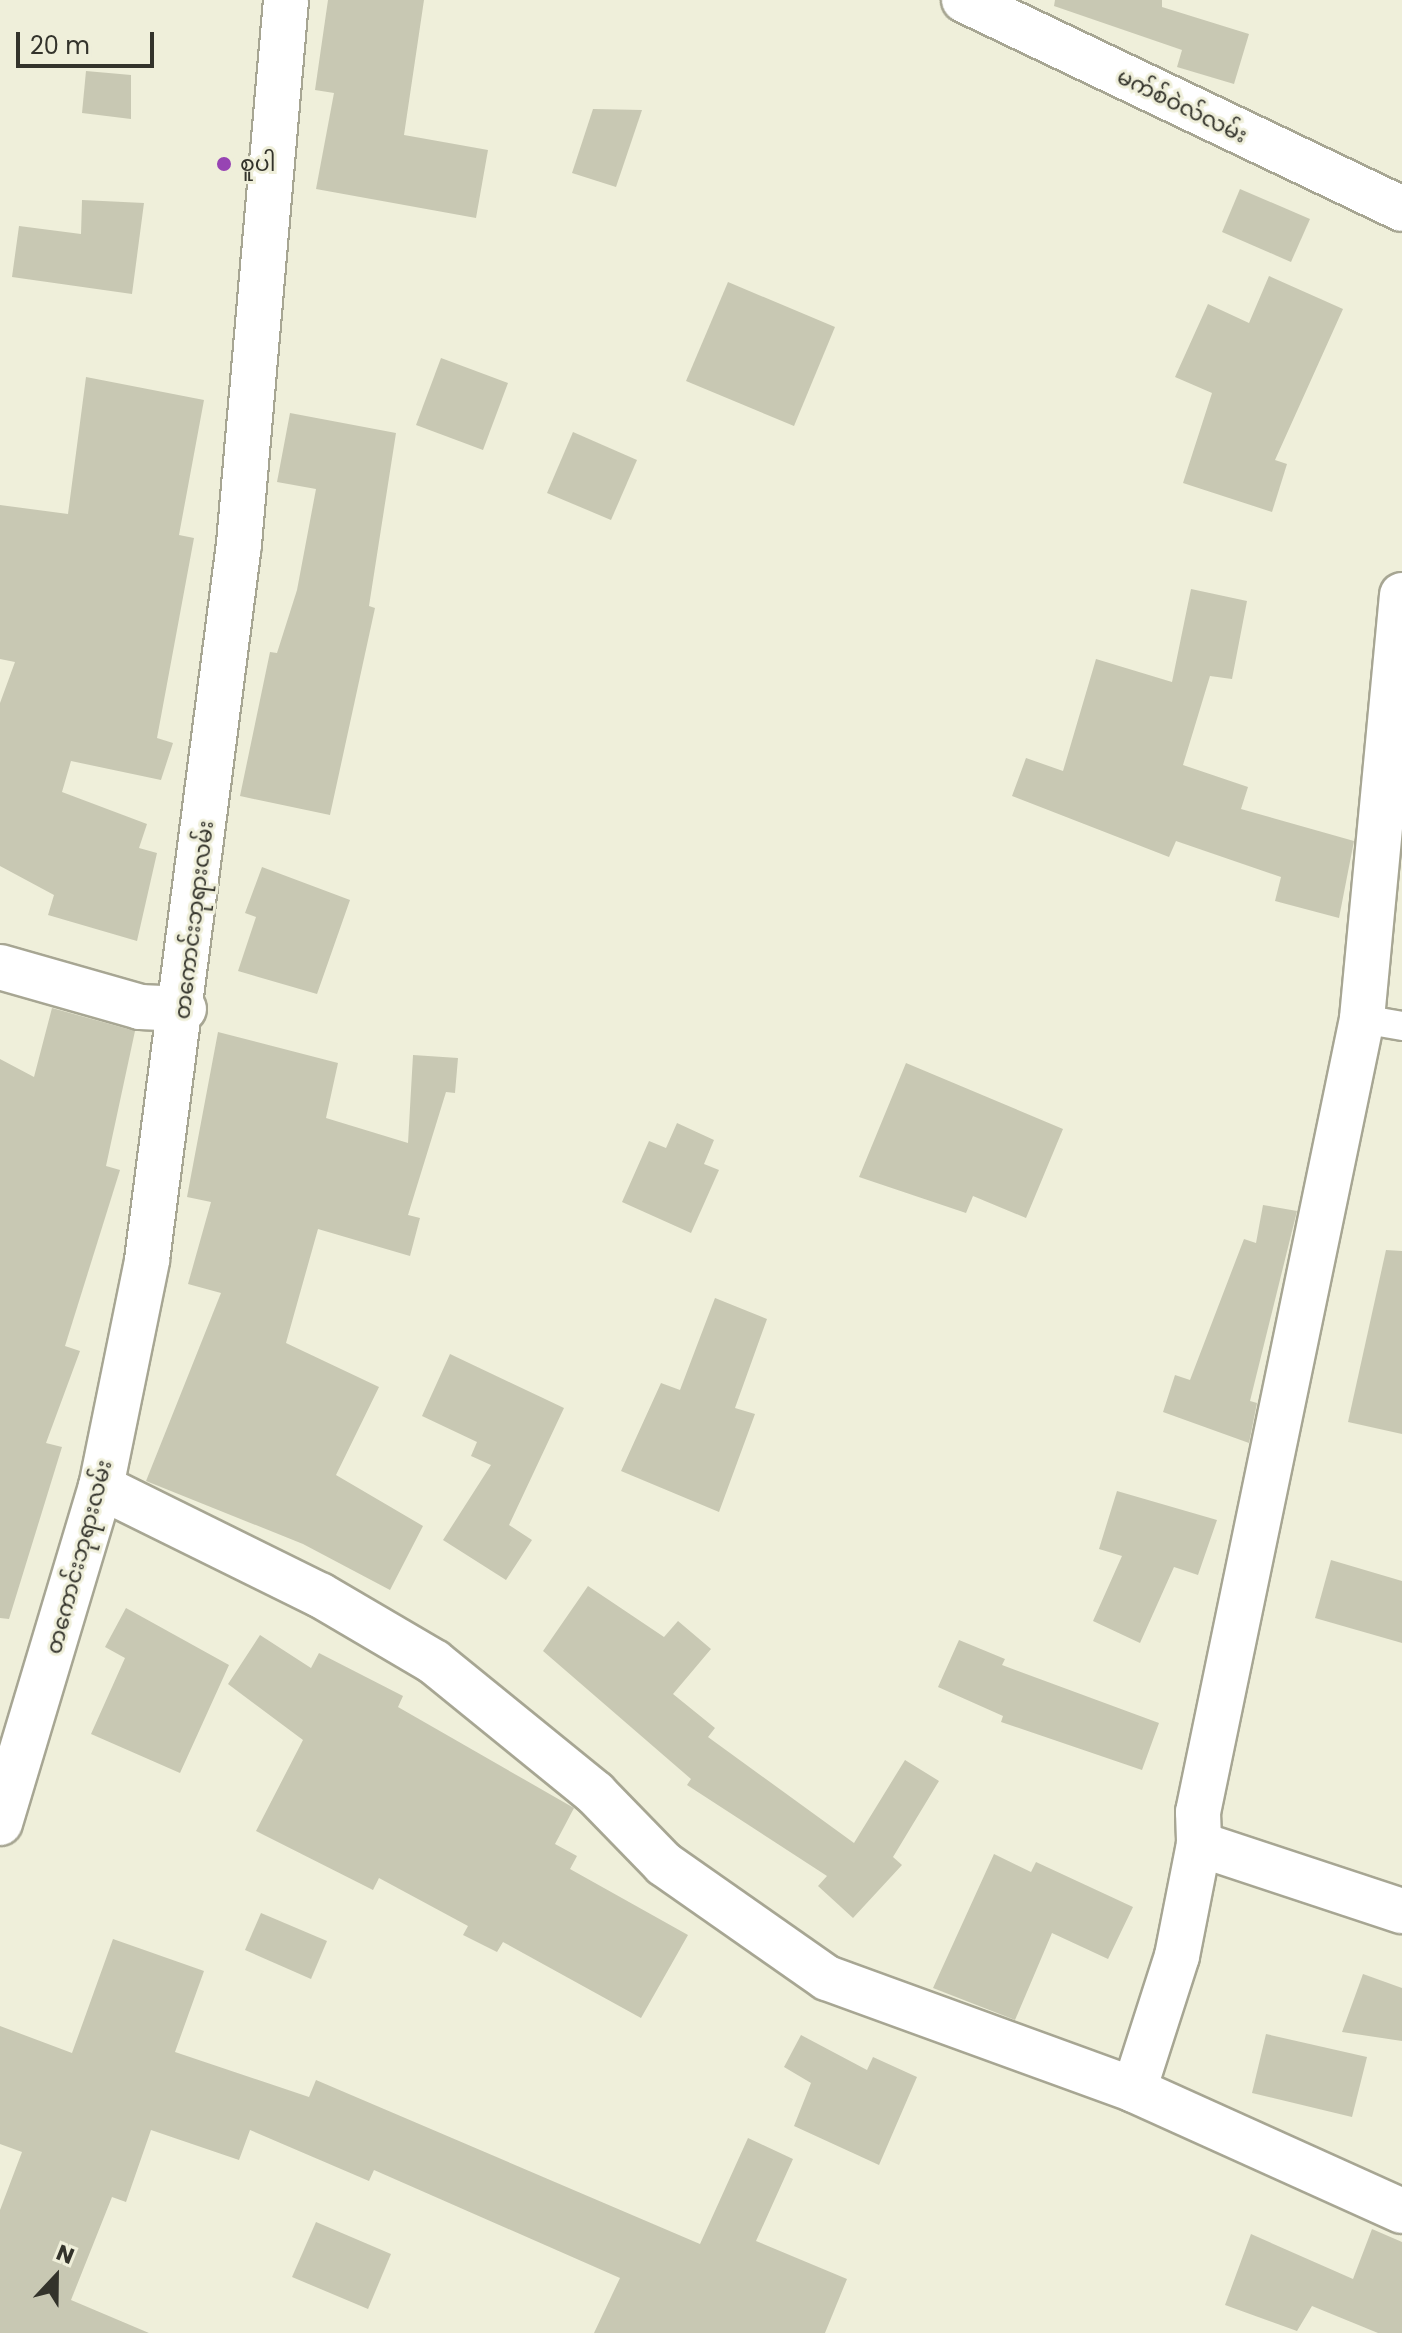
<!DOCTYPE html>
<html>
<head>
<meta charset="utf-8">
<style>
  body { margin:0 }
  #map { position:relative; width:1402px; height:2333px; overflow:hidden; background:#efefda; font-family:Poppins,"Noto Sans Myanmar",sans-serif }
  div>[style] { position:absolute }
  .building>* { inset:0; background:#c8c8b3 }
  .roads { filter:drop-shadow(2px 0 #a7a693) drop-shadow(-2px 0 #a7a693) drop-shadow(0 2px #a7a693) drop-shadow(0 -2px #a7a693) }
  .lane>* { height:28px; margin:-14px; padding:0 14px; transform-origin:14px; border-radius:14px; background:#fff }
  .street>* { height:44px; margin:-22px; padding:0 22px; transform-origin:22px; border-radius:22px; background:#fff }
  .secondary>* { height:44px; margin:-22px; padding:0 22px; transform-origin:22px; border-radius:22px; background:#fff }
  .dots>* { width:22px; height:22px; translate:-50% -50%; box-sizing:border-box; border:4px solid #efefda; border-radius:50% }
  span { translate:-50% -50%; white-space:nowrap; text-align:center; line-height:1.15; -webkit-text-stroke:6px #efefda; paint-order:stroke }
  .street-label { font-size:22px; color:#33332b }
  .poi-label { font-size:22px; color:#33332b }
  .left { translate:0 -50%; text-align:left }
  .north { position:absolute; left:16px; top:2237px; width:80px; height:80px; -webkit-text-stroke:6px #efefda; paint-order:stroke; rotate:22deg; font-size:22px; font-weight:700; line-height:32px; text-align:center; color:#33332b }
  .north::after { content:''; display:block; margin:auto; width:28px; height:36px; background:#33332b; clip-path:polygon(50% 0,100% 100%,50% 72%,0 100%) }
  .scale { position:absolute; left:16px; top:32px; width:138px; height:36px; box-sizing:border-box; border:4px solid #33332b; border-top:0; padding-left:10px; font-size:24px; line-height:28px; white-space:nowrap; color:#33332b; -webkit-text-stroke:6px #efefda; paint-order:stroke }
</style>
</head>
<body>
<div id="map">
  <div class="building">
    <div style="clip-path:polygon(328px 0,424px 0,404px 135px,488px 150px,476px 218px,316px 189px,334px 93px,315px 90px)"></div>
    <div style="clip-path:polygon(1055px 0,1162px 0,1162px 7px,1249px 34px,1234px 84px,1177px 67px,1182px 50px,1054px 6px)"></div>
    <div style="clip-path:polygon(86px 71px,131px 75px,131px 119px,82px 113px)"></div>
    <div style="clip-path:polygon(593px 109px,642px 110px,616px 187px,572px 173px)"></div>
    <div style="clip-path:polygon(1240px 189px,1310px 219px,1291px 262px,1222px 232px)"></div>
    <div style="clip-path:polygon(82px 200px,144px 203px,132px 294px,12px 277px,19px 226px,81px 234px)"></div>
    <div style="clip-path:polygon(1269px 276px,1343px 309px,1275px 460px,1287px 464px,1272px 512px,1183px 483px,1212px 393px,1175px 377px,1208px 304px,1249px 323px)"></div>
    <div style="clip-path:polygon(728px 282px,835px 327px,794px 426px,686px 381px)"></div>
    <div style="clip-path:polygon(441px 358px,508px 383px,483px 450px,416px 425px)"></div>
    <div style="clip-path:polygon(86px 377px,204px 400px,179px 535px,194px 538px,157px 738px,173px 743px,161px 780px,71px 761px,62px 792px,147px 824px,139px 848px,157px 853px,137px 941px,48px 915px,54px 895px,0 866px,0 703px,15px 662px,0 659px,0 505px,68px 514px)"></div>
    <div style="clip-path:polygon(290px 413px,396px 433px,369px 606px,375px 608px,330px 815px,240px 796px,270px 652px,277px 653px,297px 590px,316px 489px,277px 482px)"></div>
    <div style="clip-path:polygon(573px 432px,637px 460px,611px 520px,547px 493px)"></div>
    <div style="clip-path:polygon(1191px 589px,1247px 601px,1232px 679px,1210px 676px,1183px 765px,1248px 787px,1241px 809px,1354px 841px,1339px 918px,1275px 901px,1281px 877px,1176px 841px,1169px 857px,1012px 796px,1026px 758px,1063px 771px,1096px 659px,1172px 682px)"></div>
    <div style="clip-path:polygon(262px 867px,350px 900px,317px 994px,238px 971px,256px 917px,245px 913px)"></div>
    <div style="clip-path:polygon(52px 1008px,135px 1031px,106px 1166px,120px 1170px,65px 1346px,80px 1351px,46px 1443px,62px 1447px,9px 1619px,0 1618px,0 1059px,34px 1077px)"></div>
    <div style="clip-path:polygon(218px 1032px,338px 1063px,326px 1118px,408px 1143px,413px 1055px,458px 1058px,455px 1093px,446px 1092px,408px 1215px,420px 1218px,410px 1256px,318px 1229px,286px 1343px,379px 1387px,336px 1475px,423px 1526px,390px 1590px,303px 1544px,146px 1481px,221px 1293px,188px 1284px,211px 1202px,187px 1197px)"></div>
    <div style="clip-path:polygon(906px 1063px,1063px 1129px,1026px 1218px,973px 1196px,966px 1213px,859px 1177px)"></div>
    <div style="clip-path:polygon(677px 1123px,714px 1140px,704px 1164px,719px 1170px,691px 1233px,622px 1202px,649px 1141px,666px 1148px)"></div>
    <div style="clip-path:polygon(1263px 1205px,1297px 1211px,1250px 1401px,1257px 1403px,1249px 1443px,1163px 1412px,1175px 1375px,1190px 1380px,1244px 1239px,1256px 1243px)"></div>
    <div style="clip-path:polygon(1386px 1250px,1402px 1251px,1402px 1434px,1348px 1422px)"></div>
    <div style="clip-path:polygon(715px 1298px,767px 1319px,735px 1408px,755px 1414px,719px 1512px,621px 1471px,661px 1383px,680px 1390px)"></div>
    <div style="clip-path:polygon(450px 1354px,564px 1408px,509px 1525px,532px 1540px,506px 1580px,443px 1540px,491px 1465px,471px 1456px,477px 1442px,422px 1416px)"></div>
    <div style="clip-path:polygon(1117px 1491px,1217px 1520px,1198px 1575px,1174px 1567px,1140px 1643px,1093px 1621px,1122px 1556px,1099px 1549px)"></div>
    <div style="clip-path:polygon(1331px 1560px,1402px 1581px,1402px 1643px,1315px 1618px)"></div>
    <div style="clip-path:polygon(588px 1586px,664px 1637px,678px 1621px,711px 1649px,673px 1694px,715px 1728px,708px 1737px,854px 1843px,905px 1760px,939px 1781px,893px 1857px,902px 1865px,853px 1918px,818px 1886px,827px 1876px,687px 1785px,691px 1779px,543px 1651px)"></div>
    <div style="clip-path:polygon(126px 1608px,229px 1665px,180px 1773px,91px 1734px,125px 1658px,105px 1647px)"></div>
    <div style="clip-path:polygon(260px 1635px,311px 1668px,319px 1653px,403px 1696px,398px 1707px,574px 1808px,555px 1844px,577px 1856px,570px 1869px,688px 1935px,641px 2018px,503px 1942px,497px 1952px,463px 1935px,468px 1926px,379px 1878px,373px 1890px,256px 1831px,303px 1740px,228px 1684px)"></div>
    <div style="clip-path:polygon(959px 1640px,1005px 1659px,1002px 1665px,1159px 1723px,1142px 1770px,1001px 1722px,1003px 1716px,938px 1687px)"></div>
    <div style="clip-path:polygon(994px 1854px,1031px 1872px,1036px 1862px,1133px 1907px,1108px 1959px,1052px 1933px,1015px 2020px,933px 1988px)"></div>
    <div style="clip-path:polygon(261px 1913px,327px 1941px,311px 1979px,245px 1950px)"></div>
    <div style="clip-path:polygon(113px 1939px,204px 1971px,175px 2052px,309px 2097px,316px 2080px,700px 2244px,748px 2138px,793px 2159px,756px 2241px,847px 2279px,825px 2333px,594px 2333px,620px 2278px,374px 2170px,369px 2181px,250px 2130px,239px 2160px,151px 2130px,126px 2202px,112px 2197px,71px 2300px,149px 2333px,0 2333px,0 2210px,22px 2152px,0 2144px,0 2026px,72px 2053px)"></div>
    <div style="clip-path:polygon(1363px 1974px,1402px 1988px,1402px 2041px,1342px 2032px)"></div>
    <div style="clip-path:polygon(1266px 2034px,1367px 2057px,1352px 2117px,1252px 2093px)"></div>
    <div style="clip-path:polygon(801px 2035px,867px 2070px,873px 2057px,917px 2077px,879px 2165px,794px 2126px,811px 2083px,784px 2067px)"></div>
    <div style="clip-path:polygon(316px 2222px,391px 2254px,368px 2309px,292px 2277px)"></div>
    <div style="clip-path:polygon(1372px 2229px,1402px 2242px,1402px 2333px,1378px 2333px,1312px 2306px,1297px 2331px,1225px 2305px,1251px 2234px,1353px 2279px)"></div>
  </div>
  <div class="roads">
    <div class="lane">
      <div style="left:1362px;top:1019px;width:41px;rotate:9.9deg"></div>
    </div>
    <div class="street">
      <div style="left:964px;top:0;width:485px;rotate:25.5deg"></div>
      <div style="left:1402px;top:595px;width:426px;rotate:95.4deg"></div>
      <div style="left:1362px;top:1019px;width:810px;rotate:101.68deg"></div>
      <div style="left:1198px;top:1812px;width:32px;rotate:88deg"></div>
      <div style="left:1199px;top:1844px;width:214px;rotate:18.3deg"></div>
      <div style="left:0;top:967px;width:146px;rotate:15.9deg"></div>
      <div style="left:140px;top:1007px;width:44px;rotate:2.6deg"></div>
      <div style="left:101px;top:1487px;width:244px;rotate:26.3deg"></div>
      <div style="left:320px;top:1595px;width:132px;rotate:30.4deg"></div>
      <div style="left:434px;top:1662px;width:208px;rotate:39.1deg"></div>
      <div style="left:595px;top:1793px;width:99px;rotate:45.8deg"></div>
      <div style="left:664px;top:1864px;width:199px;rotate:35deg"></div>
      <div style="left:827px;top:1978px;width:327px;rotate:20deg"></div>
      <div style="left:1134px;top:2090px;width:294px;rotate:24.3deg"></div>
      <div style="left:1134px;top:2090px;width:141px;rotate:-72.2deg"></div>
      <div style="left:1177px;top:1956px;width:114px;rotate:-78.9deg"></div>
    </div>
    <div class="secondary">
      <div style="left:0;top:1823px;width:351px;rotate:-73.3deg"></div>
      <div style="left:101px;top:1487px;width:232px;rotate:-78.5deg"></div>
      <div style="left:147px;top:1260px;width:722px;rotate:-82.68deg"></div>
      <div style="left:239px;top:544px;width:546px;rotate:-85.06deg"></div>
    </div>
  </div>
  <div class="dots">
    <div style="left:224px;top:164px;background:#9744b3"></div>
  </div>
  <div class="street-label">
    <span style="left:1182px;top:106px;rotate:26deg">မက်စ်ဝဲလ်လမ်း</span>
    <span style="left:194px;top:920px;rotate:-83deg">တကောင်းဘုရားလမ်း</span>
    <span style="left:79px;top:1557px;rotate:-75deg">တကောင်းဘုရားလမ်း</span>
  </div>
  <div class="poi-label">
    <span class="left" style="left:240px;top:164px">စူပါ</span>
  </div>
  <div class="north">N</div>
  <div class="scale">20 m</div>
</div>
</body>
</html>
